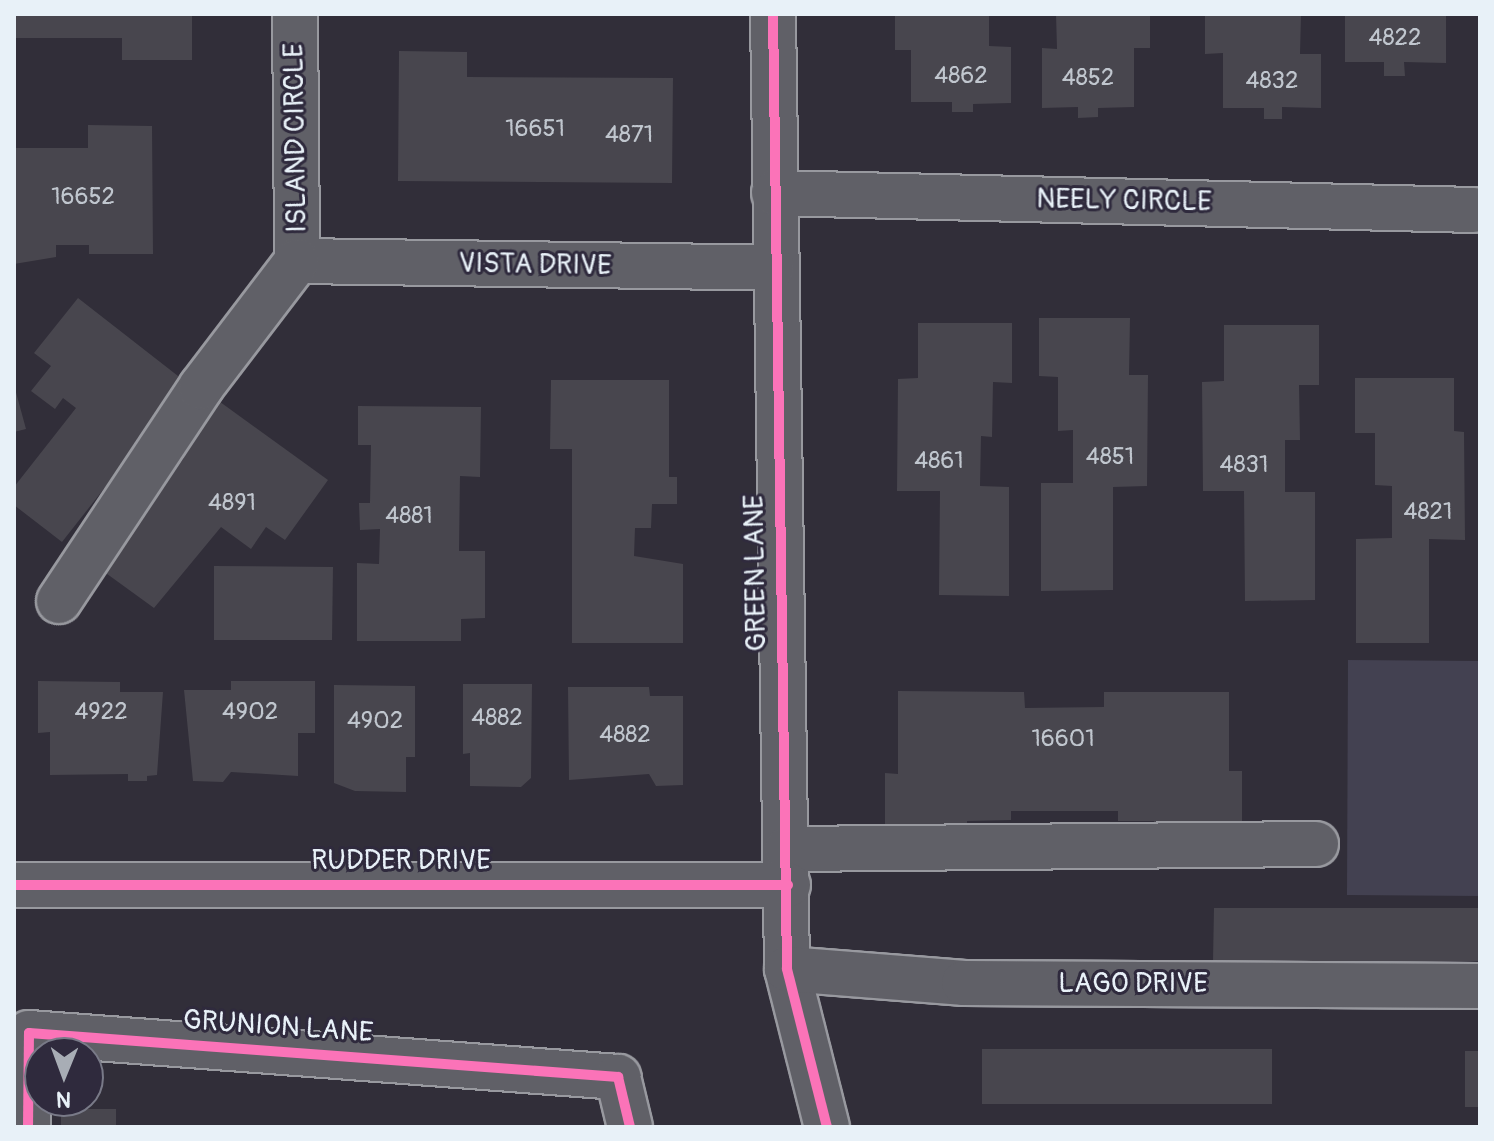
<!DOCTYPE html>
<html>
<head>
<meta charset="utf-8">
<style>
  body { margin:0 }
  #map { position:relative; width:1494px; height:1141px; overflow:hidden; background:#312e39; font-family:Pangolin,sans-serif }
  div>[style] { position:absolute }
  .green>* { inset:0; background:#434151 }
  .building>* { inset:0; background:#48464e }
  .roads { filter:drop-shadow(2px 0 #98999f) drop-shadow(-2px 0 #98999f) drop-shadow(0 2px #98999f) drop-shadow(0 -2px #98999f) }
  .minor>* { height:44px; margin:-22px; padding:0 22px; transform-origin:22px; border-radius:22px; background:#606067 }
  .cycleway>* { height:10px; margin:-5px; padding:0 5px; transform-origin:5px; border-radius:5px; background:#fb73b8 }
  span { translate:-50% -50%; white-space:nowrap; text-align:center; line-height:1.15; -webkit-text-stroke:6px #2f2a3d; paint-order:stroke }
  .number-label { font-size:24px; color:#c0c6ce }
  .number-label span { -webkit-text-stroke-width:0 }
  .street-label { font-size:28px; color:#e8f1f8 }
  .frame { position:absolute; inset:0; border:16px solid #e8f1f8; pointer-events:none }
  .north { position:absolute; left:24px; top:1037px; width:80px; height:80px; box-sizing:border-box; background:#2f2a3d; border:2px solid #797a88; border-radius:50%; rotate:181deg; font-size:22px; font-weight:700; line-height:32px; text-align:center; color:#e8f1f8 }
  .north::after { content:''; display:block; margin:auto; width:28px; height:36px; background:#a8adb5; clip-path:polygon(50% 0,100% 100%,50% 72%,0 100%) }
</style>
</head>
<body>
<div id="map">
  <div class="green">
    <div style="clip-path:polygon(1348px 660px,1480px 661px,1480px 896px,1347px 895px)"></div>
  </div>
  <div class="building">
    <div style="clip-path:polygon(14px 14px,192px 14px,192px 60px,122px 60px,122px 38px,14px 38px)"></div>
    <div style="clip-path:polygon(895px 14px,989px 14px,989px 46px,1011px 47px,1011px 103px,973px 104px,973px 112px,952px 112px,952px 102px,911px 102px,911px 50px,895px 50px)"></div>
    <div style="clip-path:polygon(1056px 14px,1150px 14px,1150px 48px,1134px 48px,1134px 107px,1098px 108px,1098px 117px,1078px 118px,1078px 107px,1042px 108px,1042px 48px,1057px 49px)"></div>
    <div style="clip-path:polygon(1205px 14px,1301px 14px,1300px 54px,1321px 54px,1321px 108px,1282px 107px,1282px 119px,1264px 119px,1264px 108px,1223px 108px,1223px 53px,1205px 54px)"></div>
    <div style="clip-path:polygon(1345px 14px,1446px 14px,1446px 63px,1404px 62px,1405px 76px,1384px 76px,1384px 62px,1345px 62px)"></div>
    <div style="clip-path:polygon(399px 51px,467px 52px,467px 77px,673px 78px,672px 183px,398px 181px)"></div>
    <div style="clip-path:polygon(88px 125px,152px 126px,153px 254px,89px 254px,89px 245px,56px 245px,56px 257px,14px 264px,14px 148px,88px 148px)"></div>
    <div style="clip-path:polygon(78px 298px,187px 383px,62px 542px,14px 505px,14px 487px,76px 408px,63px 398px,55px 409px,31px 391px,51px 366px,34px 353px)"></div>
    <div style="clip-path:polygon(1039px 318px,1130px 318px,1129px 375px,1148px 375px,1147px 486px,1113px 487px,1113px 590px,1041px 591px,1041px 483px,1073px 483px,1073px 430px,1058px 431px,1058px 377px,1039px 376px)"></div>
    <div style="clip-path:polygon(918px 323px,1012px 323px,1012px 383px,993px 382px,992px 437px,981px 436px,980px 486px,1009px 487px,1009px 596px,939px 595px,940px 491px,897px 491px,898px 379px,918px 378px)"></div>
    <div style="clip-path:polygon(1224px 325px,1319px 325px,1319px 385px,1299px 385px,1300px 440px,1285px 440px,1285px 492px,1315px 492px,1315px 600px,1245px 601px,1244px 491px,1203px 491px,1202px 382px,1224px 381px)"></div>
    <div style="clip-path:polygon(1355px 378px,1454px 378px,1454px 431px,1464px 432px,1465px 540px,1429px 539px,1429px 643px,1356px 643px,1356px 539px,1392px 538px,1392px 486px,1375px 485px,1375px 433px,1355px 433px)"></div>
    <div style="clip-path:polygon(551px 380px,669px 380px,669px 477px,677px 477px,677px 504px,652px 504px,651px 528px,635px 528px,634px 556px,683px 564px,683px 643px,572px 643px,572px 449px,550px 449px)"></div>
    <div style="clip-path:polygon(14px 385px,26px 429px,14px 432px)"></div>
    <div style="clip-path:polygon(216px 399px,328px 480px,285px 540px,266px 527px,251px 549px,221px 527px,154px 608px,103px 571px,184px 458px,178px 453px)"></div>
    <div style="clip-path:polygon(358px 406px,481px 407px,480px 477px,460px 476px,459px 551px,485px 551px,485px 618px,461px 619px,461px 641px,357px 641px,357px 563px,379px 564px,380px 529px,360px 530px,359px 503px,370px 503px,371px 445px,358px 445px)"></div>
    <div style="clip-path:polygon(214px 566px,333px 567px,332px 640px,214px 640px)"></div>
    <div style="clip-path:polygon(38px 681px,120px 682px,120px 692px,163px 692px,157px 775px,147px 776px,147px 781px,128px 781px,128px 774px,50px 775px,50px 732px,38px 733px)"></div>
    <div style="clip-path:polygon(231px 681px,315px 681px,315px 733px,298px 733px,298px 776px,231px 772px,223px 782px,193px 781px,184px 690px,231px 690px)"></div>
    <div style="clip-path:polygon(463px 684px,532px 684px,531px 778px,521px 787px,470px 786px,470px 753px,463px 754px)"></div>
    <div style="clip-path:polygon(334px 685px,415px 686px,415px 757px,406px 757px,406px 792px,355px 791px,334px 783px)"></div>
    <div style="clip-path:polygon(568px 687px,649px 687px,650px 696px,683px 696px,683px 785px,656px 786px,649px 774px,569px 780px)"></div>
    <div style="clip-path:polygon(898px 691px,1024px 692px,1025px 708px,1104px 707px,1104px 692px,1229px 692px,1229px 771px,1242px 771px,1242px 836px,1153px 835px,1154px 821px,1118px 821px,1118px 811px,1011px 811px,1011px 820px,967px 821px,967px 834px,885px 835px,885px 773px,898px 774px)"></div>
    <div style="clip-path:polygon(1214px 908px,1480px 908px,1480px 961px,1213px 961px)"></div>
    <div style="clip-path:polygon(982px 1049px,1272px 1049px,1272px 1104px,982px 1104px)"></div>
    <div style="clip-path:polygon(1465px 1051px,1480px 1051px,1480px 1107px,1465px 1107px)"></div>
    <div style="clip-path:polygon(61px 1109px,116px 1109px,116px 1127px,61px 1127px)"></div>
  </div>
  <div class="roads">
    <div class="minor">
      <div style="left:295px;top:14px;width:247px;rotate:89.5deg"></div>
      <div style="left:773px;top:14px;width:955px;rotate:89.16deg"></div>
      <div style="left:787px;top:969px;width:163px;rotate:75.8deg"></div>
      <div style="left:774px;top:193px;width:700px;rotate:1.39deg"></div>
      <div style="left:297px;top:261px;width:475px;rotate:0.8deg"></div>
      <div style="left:59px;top:601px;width:257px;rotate:-56.4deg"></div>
      <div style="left:201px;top:387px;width:158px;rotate:-52.7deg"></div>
      <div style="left:787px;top:849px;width:529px;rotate:-0.54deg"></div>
      <div style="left:14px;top:885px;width:774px"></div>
      <div style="left:787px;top:969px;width:178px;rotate:4.5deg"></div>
      <div style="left:964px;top:983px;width:516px;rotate:0.33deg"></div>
      <div style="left:28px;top:1127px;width:94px;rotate:-89.4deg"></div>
      <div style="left:29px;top:1033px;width:591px;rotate:4.27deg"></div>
      <div style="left:618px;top:1077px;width:51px;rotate:76.5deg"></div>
    </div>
  </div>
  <div class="cycleway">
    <div style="left:773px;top:14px;width:955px;rotate:89.16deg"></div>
    <div style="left:787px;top:969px;width:163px;rotate:75.8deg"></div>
    <div style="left:14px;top:885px;width:774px"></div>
    <div style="left:28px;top:1127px;width:94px;rotate:-89.4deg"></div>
    <div style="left:29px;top:1033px;width:591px;rotate:4.27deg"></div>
    <div style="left:618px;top:1077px;width:51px;rotate:76.5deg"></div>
  </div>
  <div class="number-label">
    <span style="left:1395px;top:38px">4822</span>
    <span style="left:961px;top:76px">4862</span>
    <span style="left:1088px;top:78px">4852</span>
    <span style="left:1272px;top:81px">4832</span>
    <span style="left:535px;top:129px">16651</span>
    <span style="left:629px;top:135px">4871</span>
    <span style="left:83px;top:197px">16652</span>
    <span style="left:1110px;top:457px">4851</span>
    <span style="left:939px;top:461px">4861</span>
    <span style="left:1244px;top:465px">4831</span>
    <span style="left:232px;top:503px">4891</span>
    <span style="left:1428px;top:512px">4821</span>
    <span style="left:409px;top:516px">4881</span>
    <span style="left:101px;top:712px">4922</span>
    <span style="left:250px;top:712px">4902</span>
    <span style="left:497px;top:718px">4882</span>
    <span style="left:375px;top:721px">4902</span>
    <span style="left:625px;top:735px">4882</span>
    <span style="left:1063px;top:739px">16601</span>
  </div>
  <div class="street-label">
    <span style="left:296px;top:138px;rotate:-91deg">ISLAND CIRCLE</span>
    <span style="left:1124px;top:201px;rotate:1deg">NEELY CIRCLE</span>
    <span style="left:535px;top:265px;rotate:1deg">VISTA DRIVE</span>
    <span style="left:756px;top:573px;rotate:-91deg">GREEN LANE</span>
    <span style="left:401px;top:861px">RUDDER DRIVE</span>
    <span style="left:1133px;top:984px">LAGO DRIVE</span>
    <span style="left:278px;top:1027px;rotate:4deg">GRUNION LANE</span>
  </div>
  <div class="frame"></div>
  <div class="north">N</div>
</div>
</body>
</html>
